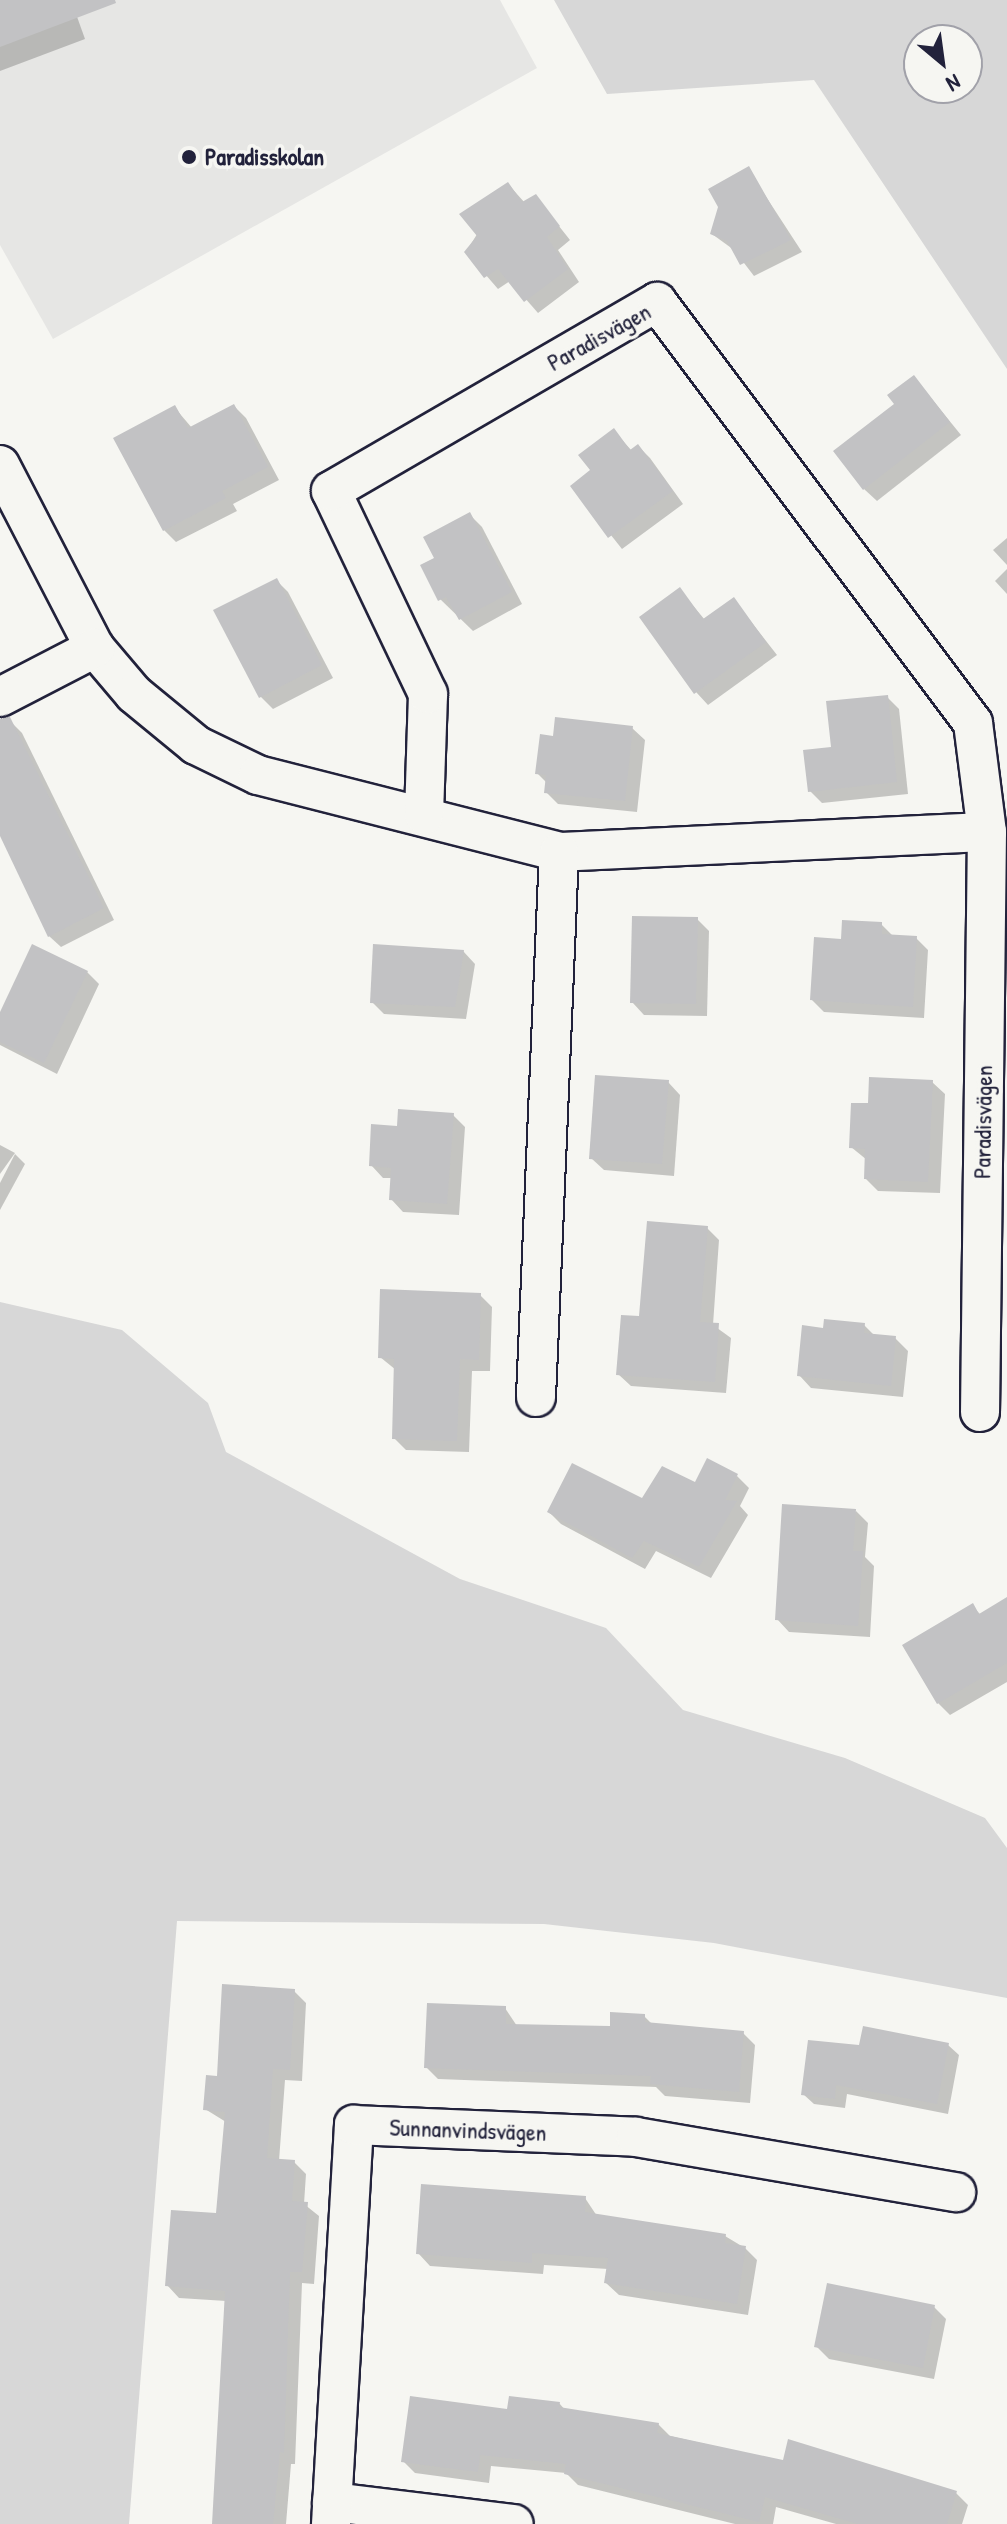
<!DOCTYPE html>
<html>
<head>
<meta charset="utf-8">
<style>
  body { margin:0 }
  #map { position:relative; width:1007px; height:2524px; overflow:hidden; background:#f6f6f2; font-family:"Patrick Hand",sans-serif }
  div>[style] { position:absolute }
  .built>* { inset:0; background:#e6e6e4 }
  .green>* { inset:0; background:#d7d7d7 }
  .shadow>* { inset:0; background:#0003 }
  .building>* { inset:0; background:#c2c2c4 }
  .roads { filter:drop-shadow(2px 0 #22223b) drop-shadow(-2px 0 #22223b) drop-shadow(0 2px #22223b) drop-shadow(0 -2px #22223b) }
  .street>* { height:38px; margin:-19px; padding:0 19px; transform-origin:19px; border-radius:19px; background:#f6f6f2 }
  .dots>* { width:22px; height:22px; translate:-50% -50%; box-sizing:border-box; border:4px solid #f6f6f2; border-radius:50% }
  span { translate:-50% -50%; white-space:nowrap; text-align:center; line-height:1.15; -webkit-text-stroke:7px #f6f6f2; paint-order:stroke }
  .poi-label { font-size:24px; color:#22223b; font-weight:700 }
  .left { translate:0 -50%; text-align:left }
  .street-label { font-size:24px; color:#22223b }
  .north { position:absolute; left:903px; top:24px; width:80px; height:80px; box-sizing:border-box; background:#f6f6f2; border:2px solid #a1a1a9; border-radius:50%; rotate:151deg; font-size:22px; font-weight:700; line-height:32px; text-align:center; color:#22223b }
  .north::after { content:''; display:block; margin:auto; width:28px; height:36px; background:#22223b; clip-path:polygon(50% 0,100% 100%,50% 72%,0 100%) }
</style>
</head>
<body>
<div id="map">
  <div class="built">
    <div style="clip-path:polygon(0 0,500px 0,537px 68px,53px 339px,0 245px)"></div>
  </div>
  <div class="green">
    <div style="clip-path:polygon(evenodd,554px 0,1007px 0,1007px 369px,814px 80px,607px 94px,554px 0,967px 40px,967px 88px,919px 88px,919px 40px,967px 40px)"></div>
    <div style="clip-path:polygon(0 1302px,122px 1330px,208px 1403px,226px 1452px,460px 1579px,606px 1628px,683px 1710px,845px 1758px,985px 1818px,1007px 1848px,1007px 1998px,714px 1943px,544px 1924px,177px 1921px,129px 2524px,0 2524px)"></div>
  </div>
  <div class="shadow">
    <div style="clip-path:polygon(0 0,71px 0,85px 39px,0 71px)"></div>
    <div style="clip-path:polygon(748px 169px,802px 252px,754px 276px,734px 250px,712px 234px)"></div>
    <div style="clip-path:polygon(508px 184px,525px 203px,536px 197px,570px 240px,558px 250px,579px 282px,538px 313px,510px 281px,498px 289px,466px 252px)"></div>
    <div style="clip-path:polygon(914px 377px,961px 435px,877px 501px,864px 489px,896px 404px)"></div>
    <div style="clip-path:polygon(234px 406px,246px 418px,279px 480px,233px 504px,237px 511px,176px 542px,164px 530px,175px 408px,192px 428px)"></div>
    <div style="clip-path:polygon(614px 431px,632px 451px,638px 446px,650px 458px,683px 504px,622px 549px,572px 486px,593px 471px)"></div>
    <div style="clip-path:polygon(470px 515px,482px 527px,522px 604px,473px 631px,440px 599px,437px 559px)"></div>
    <div style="clip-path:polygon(1007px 538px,1007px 565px,993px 550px)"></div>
    <div style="clip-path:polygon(1007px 569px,1007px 594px,995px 581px)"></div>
    <div style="clip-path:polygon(276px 580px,288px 592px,333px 678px,273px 709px,260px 696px)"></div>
    <div style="clip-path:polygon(680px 590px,705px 620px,734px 600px,777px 655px,708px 705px,696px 692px)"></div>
    <div style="clip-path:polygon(887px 697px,899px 709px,908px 794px,822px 803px,810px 791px,833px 749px)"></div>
    <div style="clip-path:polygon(11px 722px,22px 733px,114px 920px,61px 947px,49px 936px,0 829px,0 728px)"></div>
    <div style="clip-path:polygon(632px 728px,645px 740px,637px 812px,558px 804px,546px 792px,547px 783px,537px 773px,555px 738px)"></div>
    <div style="clip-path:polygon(697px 919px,709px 931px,707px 1016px,644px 1015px,632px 1002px)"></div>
    <div style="clip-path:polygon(881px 924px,894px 937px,916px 938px,928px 950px,924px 1018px,824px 1012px,812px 1000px,843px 941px)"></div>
    <div style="clip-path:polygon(463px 951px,475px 964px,466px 1019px,384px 1014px,372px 1002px)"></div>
    <div style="clip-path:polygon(87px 972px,99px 984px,57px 1074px,0 1045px,0 1016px)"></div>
    <div style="clip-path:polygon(668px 1082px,680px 1095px,674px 1176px,604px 1170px,591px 1158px)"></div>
    <div style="clip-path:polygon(932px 1082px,945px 1094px,940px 1193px,878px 1191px,866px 1179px,867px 1160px,851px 1147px,870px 1105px)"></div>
    <div style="clip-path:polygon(453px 1115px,465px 1127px,459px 1215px,403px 1212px,391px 1199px,392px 1178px,383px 1178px,371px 1165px,398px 1128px)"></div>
    <div style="clip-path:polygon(0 1145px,15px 1153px,0 1174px)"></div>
    <div style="clip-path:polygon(15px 1154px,25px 1164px,0 1210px,0 1183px)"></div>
    <div style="clip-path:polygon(707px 1228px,719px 1240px,713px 1325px,731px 1338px,726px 1393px,631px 1386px,618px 1374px,641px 1318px)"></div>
    <div style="clip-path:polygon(480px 1295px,492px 1307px,490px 1371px,472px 1371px,469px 1452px,406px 1450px,394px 1438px,396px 1370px,380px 1357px)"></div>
    <div style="clip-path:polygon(864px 1325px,875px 1336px,895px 1338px,908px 1351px,903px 1397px,811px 1388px,799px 1375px,825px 1330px)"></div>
    <div style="clip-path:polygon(737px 1476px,749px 1488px,740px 1506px,748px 1515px,711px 1578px,656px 1551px,645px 1569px,561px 1524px,549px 1512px,643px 1501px)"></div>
    <div style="clip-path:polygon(856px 1511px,868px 1523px,865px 1557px,874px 1566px,870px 1637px,789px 1632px,777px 1619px)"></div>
    <div style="clip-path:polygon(1007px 1599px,1007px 1682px,950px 1715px,938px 1703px,972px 1606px,981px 1615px)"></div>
    <div style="clip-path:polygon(294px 1991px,306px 2003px,302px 2081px,285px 2080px,279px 2161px,294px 2162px,306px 2174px,304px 2204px,319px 2216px,314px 2284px,302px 2283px,295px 2464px,291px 2464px,286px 2524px,215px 2524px,226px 2301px,179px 2298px,167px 2285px,218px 2215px,226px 2122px,205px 2109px,219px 2078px)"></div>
    <div style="clip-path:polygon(505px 2008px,517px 2026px,611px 2028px,644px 2016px,653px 2025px,743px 2033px,755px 2045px,750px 2103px,665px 2096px,656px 2087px,438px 2079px,426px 2067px)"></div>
    <div style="clip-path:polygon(948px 2045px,959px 2055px,948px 2114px,847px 2094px,845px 2108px,814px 2104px,803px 2094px,860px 2048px)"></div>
    <div style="clip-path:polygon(585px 2198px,597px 2216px,725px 2236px,745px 2248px,757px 2260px,748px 2315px,619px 2295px,606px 2283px,608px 2269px,544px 2265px,543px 2274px,430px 2266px,418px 2253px)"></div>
    <div style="clip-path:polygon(934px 2307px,946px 2319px,934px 2379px,829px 2359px,816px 2346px)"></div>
    <div style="clip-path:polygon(559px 2403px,566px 2411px,658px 2424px,670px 2436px,784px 2462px,956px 2493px,968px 2505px,962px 2524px,836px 2524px,776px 2507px,773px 2524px,735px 2524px,578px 2485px,566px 2473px,491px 2466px,489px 2483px,415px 2473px,403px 2461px,509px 2411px)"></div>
  </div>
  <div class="building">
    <div style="clip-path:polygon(0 0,115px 0,116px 3px,0 47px)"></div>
    <div style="clip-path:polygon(749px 166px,791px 240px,740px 265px,727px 241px,710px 234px,718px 207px,708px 189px)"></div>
    <div style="clip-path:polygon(508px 182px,522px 202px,536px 194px,560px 226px,547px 237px,568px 269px,524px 302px,498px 269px,484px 278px,464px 252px,477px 236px,459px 214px)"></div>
    <div style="clip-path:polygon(914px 375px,950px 422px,863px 490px,833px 451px,894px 404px,887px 395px)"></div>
    <div style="clip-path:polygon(234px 404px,268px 467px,222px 491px,226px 498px,163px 531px,113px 438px,175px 405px,188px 428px)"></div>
    <div style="clip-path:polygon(614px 428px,630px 450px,638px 444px,673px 491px,608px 538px,570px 486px,590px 470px,578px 455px)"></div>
    <div style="clip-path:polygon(470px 512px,512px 592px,459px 620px,446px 597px,438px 601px,420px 565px,434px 558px,423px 537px)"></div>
    <div style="clip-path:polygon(277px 578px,322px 665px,259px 698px,213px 610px)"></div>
    <div style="clip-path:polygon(680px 587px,703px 619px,734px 597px,766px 642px,694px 694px,639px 617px)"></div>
    <div style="clip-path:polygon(888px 695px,897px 782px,808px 792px,803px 750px,831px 747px,826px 701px)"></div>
    <div style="clip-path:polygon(10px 717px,104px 908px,48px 937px,0 836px,0 719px)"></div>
    <div style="clip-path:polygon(555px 717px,633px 726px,625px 801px,544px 793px,546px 775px,535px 774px,540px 734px,553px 736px)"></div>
    <div style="clip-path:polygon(632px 916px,698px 917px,696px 1004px,630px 1003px)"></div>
    <div style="clip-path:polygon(842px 920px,882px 922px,882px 934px,917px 936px,913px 1007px,810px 1000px,814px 937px,841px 939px)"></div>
    <div style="clip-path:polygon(32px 944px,88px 971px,44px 1063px,0 1042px,0 1012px)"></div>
    <div style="clip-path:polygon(373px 944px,464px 950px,455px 1007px,370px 1003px)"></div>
    <div style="clip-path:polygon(595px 1075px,669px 1080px,662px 1164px,589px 1159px)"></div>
    <div style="clip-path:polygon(869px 1077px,933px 1080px,928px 1182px,864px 1179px,865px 1149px,849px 1148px,851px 1103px,868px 1103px)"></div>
    <div style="clip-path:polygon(398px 1109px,454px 1113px,447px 1204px,389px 1200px,391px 1168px,369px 1166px,371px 1124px,397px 1126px)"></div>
    <div style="clip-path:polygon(647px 1221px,708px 1226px,700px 1322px,719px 1323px,715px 1382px,616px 1375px,621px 1315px,639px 1316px)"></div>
    <div style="clip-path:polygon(380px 1289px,481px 1293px,479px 1360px,460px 1359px,457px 1441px,392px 1439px,394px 1359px,378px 1358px)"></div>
    <div style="clip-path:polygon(824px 1319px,865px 1323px,864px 1333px,896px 1336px,891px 1386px,797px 1376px,802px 1325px,823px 1328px)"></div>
    <div style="clip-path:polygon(707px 1458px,738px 1474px,725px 1500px,737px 1501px,699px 1567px,644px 1541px,632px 1558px,547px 1512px,572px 1463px,642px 1498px,662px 1466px,695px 1482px)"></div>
    <div style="clip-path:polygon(782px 1504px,856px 1509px,853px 1551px,863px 1551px,858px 1626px,775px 1620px)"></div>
    <div style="clip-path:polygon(1007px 1597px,1007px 1663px,937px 1704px,902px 1645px,973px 1603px,979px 1614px)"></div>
    <div style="clip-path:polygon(222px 1984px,295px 1989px,290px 2070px,273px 2069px,267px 2158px,295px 2160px,292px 2201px,308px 2202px,302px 2272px,290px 2272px,284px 2453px,280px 2452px,273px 2524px,212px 2524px,225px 2291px,165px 2286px,171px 2210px,216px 2213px,225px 2112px,203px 2110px,206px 2075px,217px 2076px)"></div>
    <div style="clip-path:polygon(427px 2003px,506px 2006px,506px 2024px,610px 2026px,610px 2012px,645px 2014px,645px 2022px,744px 2031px,739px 2092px,650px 2084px,651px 2076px,424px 2068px)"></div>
    <div style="clip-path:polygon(863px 2026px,949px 2043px,937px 2104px,836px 2085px,835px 2099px,801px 2095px,808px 2040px,859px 2045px)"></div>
    <div style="clip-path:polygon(421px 2184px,586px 2196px,585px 2212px,726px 2234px,725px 2243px,746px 2246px,737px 2304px,604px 2283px,608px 2258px,532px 2253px,532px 2263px,416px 2254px)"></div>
    <div style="clip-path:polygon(827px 2283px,935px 2305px,923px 2368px,814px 2347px)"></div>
    <div style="clip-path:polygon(410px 2396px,507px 2409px,509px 2396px,560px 2402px,559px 2407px,659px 2423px,657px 2433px,783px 2460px,788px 2439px,957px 2491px,947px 2524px,858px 2524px,765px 2497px,759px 2522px,564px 2474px,566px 2464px,480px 2455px,478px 2472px,401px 2462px)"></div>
  </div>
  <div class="roads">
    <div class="street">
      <div style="left:0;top:465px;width:206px;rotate:62.6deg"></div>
      <div style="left:95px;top:648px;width:60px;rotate:49.7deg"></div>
      <div style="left:134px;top:694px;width:80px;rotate:39.4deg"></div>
      <div style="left:196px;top:745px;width:69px;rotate:25.8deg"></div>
      <div style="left:258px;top:775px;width:311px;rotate:14.3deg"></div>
      <div style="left:559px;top:852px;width:428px;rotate:-2.7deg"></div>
      <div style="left:0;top:697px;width:107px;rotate:-27.3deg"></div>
      <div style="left:424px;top:815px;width:121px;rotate:-88.1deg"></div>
      <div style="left:428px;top:694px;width:225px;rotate:-115.5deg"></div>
      <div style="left:331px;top:491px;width:377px;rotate:-30.1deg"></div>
      <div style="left:657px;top:302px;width:526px;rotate:53.11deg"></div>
      <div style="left:973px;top:723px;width:110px;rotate:82.7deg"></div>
      <div style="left:987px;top:832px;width:580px;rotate:90.69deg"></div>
      <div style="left:536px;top:1397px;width:545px;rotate:-87.58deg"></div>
      <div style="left:332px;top:2502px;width:183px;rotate:6.9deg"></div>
      <div style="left:331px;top:2524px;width:400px;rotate:-86.7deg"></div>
      <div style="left:354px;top:2125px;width:282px;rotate:2.4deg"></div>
      <div style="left:636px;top:2137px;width:325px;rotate:9.8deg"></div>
    </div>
  </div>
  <div class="dots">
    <div style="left:189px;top:157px;background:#22223b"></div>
  </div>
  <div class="poi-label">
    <span class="left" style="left:205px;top:157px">Paradisskolan</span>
  </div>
  <div class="street-label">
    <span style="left:599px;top:337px;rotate:-29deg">Paradisvägen</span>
    <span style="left:983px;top:1122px;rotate:-89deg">Paradisvägen</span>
    <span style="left:468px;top:2130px;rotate:2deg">Sunnanvindsvägen</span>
  </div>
  <div class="north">N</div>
</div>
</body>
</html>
